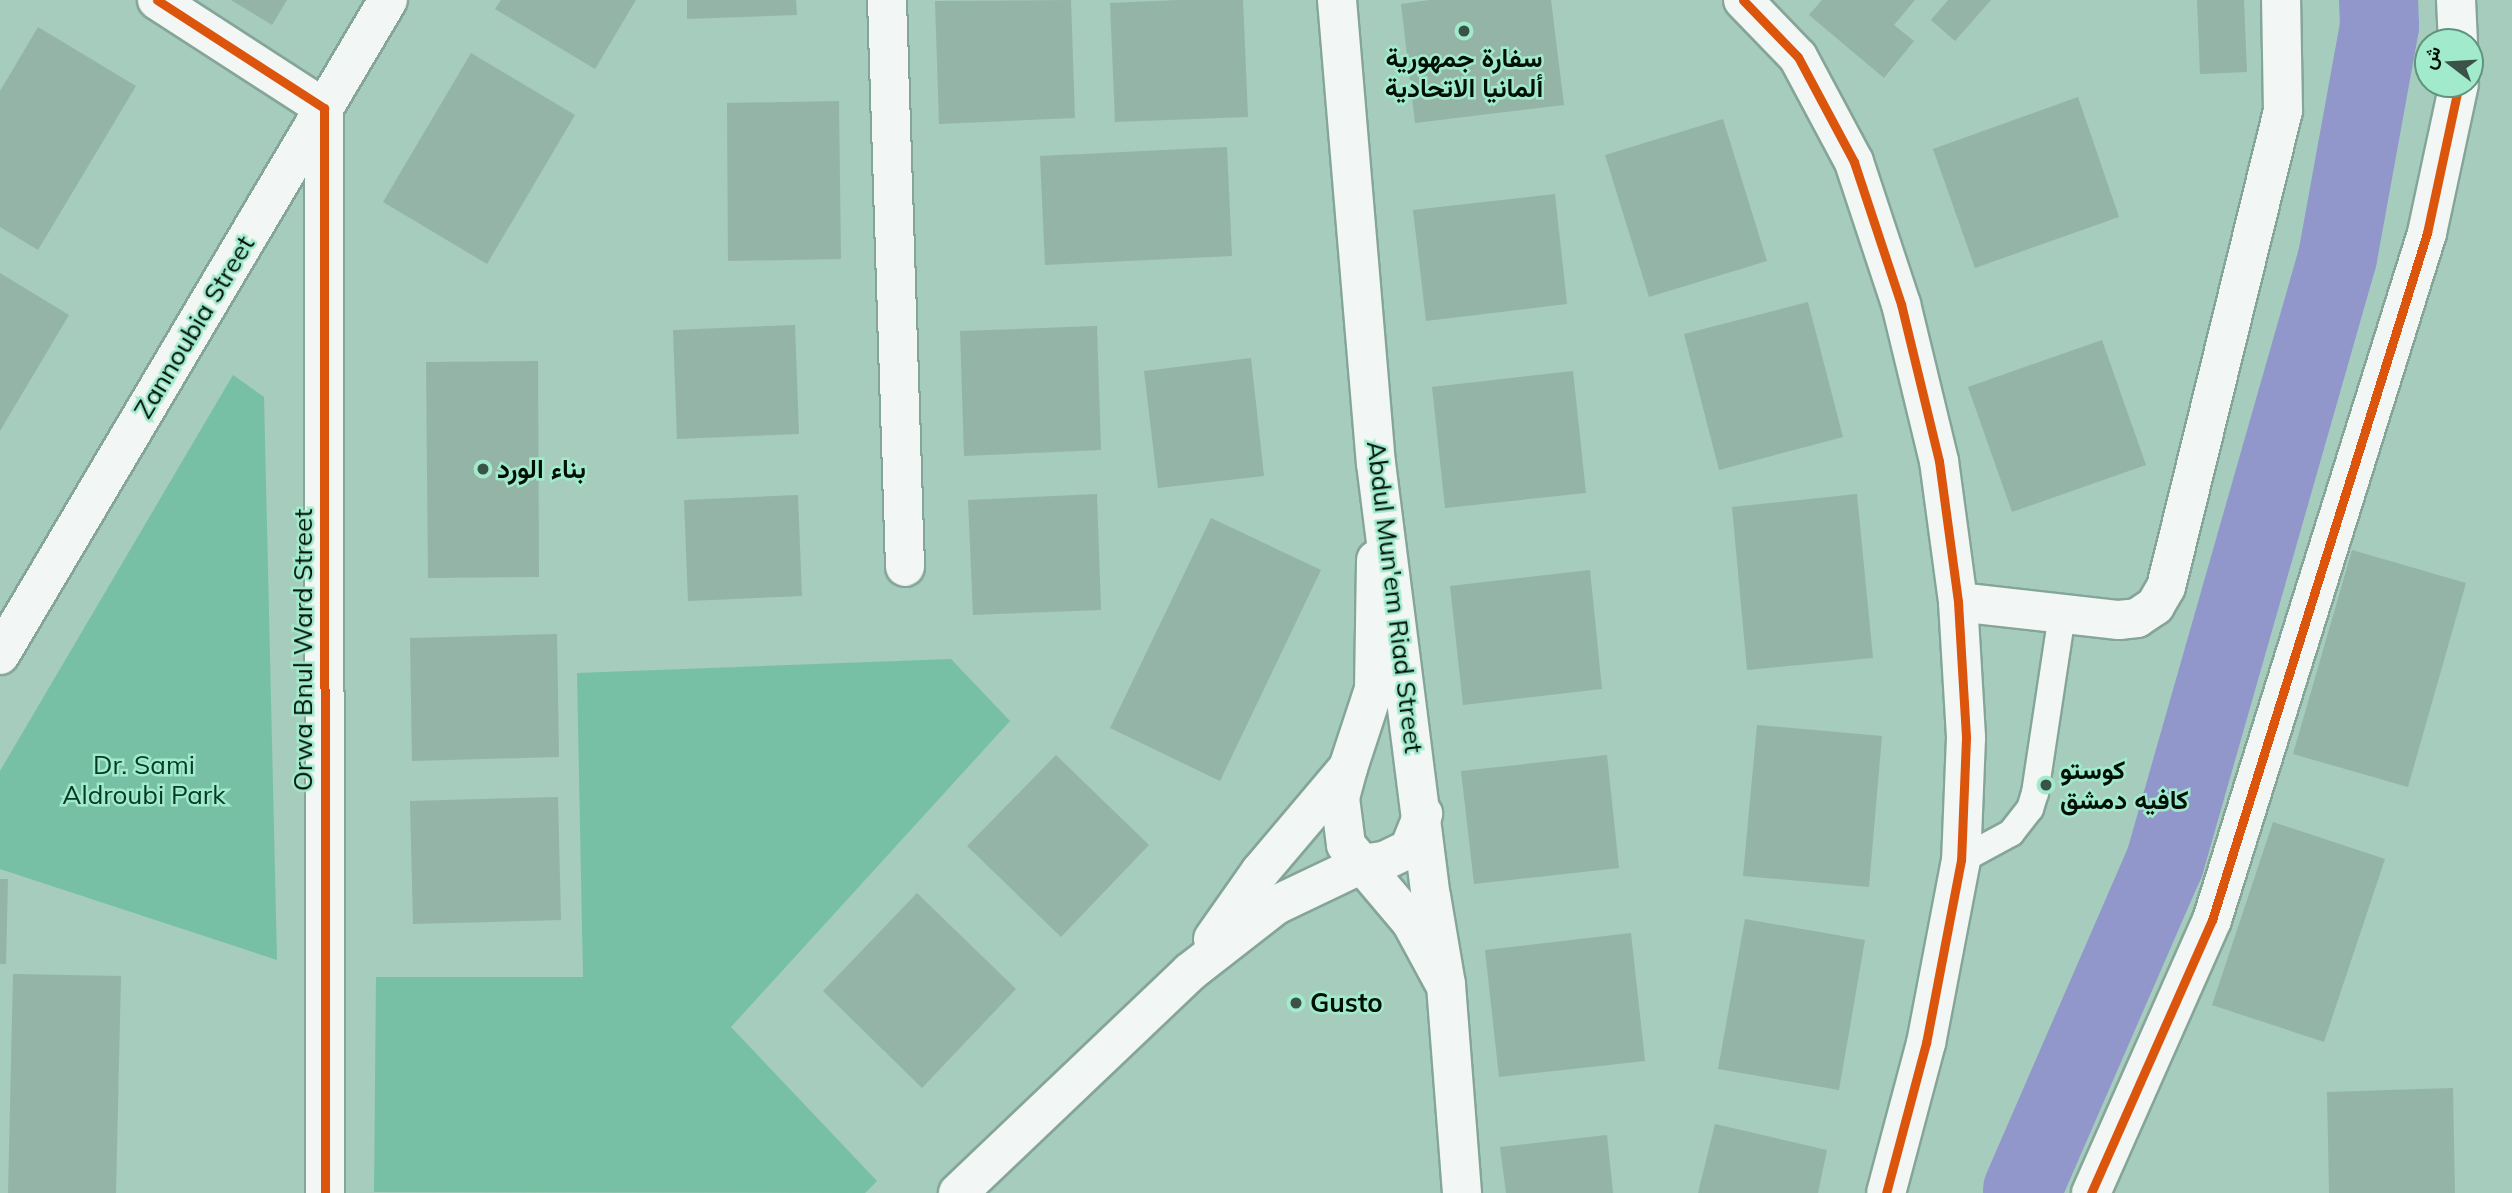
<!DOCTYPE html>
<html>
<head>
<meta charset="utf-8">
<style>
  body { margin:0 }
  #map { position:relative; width:2512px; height:1193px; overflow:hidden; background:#a5ccbc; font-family:Mulish,Vazirmatn,sans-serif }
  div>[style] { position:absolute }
  .green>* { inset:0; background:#77c0a5 }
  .river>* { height:79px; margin:-39.5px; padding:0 39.5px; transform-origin:39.5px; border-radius:39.5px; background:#9197cb }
  .building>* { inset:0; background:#94b4a8 }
  .roads { filter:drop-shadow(2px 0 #85a598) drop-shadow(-2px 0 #85a598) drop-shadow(0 2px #85a598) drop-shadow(0 -2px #85a598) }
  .service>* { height:26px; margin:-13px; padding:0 13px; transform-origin:13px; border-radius:13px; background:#f2f7f5 }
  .minor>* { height:38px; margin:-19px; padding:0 19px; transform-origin:19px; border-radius:19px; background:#f2f7f5 }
  .secondary>* { height:38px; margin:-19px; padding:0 19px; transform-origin:19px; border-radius:19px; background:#f2f7f5 }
  .cycleway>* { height:9px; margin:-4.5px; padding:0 4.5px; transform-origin:4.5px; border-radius:4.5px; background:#dc550c }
  .dots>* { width:19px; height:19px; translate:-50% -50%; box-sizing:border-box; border:4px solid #a1ebcc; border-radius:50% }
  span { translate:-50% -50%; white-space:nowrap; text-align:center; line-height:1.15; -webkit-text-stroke:5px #a1ebcc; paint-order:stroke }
  .poi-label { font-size:26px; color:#001009; font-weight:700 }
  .left { translate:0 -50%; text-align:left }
  .street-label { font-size:26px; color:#001009 }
  .park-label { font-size:26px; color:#043929 }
  .north { position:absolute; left:2414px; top:28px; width:70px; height:70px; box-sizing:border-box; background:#a1ebcc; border:2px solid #61937e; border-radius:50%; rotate:287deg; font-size:19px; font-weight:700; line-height:28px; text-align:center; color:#001009 }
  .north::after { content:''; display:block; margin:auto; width:24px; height:32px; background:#3a5248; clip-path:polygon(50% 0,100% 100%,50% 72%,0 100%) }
</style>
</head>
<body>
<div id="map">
  <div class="green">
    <div style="clip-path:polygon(233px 375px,264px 397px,277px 960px,0 869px,0 771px)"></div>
    <div style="clip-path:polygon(951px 659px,1010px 721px,731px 1027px,877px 1181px,865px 1193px,374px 1192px,376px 977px,583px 977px,577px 673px)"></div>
  </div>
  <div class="river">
    <div style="left:2022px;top:1189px;width:356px;rotate:-66.5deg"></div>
    <div style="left:2164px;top:863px;width:630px;rotate:-74.07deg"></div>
    <div style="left:2337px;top:257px;width:235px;rotate:-79.7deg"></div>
    <div style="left:2379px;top:26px;width:26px;rotate:-92deg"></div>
  </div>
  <div class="building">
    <div style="clip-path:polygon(231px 0,287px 0,272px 25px)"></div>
    <div style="clip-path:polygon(501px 0,636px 0,595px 69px,495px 9px)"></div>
    <div style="clip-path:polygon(687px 0,796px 0,797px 15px,687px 19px)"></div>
    <div style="clip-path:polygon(1071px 0,1075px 118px,939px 124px,935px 1px)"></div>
    <div style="clip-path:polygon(1178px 0,1243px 0,1248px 117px,1115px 122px,1110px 3px)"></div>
    <div style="clip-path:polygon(1430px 0,1551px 0,1564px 105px,1415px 123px,1401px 4px)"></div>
    <div style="clip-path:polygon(1822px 0,1915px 0,1894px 25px,1914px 41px,1884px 78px,1809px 15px)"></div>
    <div style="clip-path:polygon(1948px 0,1991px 0,1955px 41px,1931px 20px)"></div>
    <div style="clip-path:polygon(2197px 0,2244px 0,2247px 72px,2200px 74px)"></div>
    <div style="clip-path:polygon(38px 27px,136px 86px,38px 250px,0 227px,0 91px)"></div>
    <div style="clip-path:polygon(471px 53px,575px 115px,487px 264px,383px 202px)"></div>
    <div style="clip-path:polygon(2078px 97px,2119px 217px,1975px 268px,1933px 149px)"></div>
    <div style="clip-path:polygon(839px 101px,841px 259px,728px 261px,727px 103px)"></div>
    <div style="clip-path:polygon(1723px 119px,1767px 261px,1649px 297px,1605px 155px)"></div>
    <div style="clip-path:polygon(1227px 147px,1232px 256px,1045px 265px,1040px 156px)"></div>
    <div style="clip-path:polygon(1555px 194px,1567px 304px,1426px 321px,1413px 210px)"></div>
    <div style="clip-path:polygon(0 273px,69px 315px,0 431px)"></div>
    <div style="clip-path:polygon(1808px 302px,1843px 437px,1719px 470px,1684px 334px)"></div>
    <div style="clip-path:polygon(795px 325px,799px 434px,677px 439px,673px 330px)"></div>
    <div style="clip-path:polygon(1097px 326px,1101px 450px,964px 456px,960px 331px)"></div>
    <div style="clip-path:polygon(2102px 340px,2146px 465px,2012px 512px,1968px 387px)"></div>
    <div style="clip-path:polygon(1251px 358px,1264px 476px,1158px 488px,1144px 371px)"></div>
    <div style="clip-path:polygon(538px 361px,539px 577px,428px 578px,426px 362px)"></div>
    <div style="clip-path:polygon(1573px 371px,1586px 493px,1445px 508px,1432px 387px)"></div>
    <div style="clip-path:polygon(1097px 494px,1101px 610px,973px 615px,968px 500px)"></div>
    <div style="clip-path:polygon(1857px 494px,1873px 658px,1747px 670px,1732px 507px)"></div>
    <div style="clip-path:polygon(798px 495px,802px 596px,688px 601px,684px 500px)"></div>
    <div style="clip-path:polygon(1211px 518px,1321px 570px,1220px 781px,1110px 728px)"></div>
    <div style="clip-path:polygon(2352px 550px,2466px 583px,2408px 787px,2293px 754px)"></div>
    <div style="clip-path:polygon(1590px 570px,1602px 689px,1463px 705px,1450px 586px)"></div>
    <div style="clip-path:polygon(557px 634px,559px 757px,412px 761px,410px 638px)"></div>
    <div style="clip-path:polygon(1757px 725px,1882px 736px,1869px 887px,1743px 876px)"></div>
    <div style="clip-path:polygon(1056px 755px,1149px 845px,1061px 937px,967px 846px)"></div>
    <div style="clip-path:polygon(1607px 755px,1619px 868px,1474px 884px,1461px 771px)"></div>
    <div style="clip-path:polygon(558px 797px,561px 920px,413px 924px,410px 801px)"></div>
    <div style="clip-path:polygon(2273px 822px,2385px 859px,2324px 1042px,2212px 1005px)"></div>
    <div style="clip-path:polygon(0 879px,8px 879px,6px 964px,0 964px)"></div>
    <div style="clip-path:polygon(917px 893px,1016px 989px,922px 1088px,823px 991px)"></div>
    <div style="clip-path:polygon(1745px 919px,1865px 940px,1839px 1090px,1718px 1069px)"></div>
    <div style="clip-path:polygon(1631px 933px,1645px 1061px,1499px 1077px,1485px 950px)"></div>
    <div style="clip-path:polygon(13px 974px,121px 976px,116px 1193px,8px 1193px)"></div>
    <div style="clip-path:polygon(2453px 1088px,2455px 1193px,2329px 1193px,2327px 1092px)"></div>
    <div style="clip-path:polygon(1715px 1124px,1827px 1150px,1818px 1193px,1698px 1193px)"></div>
    <div style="clip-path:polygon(1607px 1135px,1613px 1193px,1506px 1193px,1500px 1147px)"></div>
  </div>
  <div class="roads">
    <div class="service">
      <div style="left:1961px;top:860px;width:57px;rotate:-28.4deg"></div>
      <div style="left:2011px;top:833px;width:31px;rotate:-52deg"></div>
      <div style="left:2030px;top:809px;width:17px;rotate:-73deg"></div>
      <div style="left:2035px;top:793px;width:180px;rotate:-81.4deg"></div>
    </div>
    <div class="minor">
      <div style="left:157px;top:0;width:199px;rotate:32.9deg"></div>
      <div style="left:324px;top:108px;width:1085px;rotate:89.95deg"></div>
      <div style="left:887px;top:0;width:567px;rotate:88.18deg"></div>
      <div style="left:1743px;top:0;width:79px;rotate:46deg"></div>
      <div style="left:1798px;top:57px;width:119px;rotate:61.9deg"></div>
      <div style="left:1854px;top:162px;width:150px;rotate:71.7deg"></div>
      <div style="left:1901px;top:304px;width:162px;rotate:76.4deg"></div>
      <div style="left:1939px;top:461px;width:142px;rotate:82.3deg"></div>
      <div style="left:1958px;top:602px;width:136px;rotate:86.6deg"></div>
      <div style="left:1966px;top:738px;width:122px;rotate:92.3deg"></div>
      <div style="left:1961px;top:860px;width:186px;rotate:100.8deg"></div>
      <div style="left:1926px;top:1043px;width:155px;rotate:104.9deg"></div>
      <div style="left:2456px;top:0;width:42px;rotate:87.3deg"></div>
      <div style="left:1958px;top:602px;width:162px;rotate:6.4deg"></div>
      <div style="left:2119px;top:620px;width:18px;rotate:-6deg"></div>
      <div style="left:2137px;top:618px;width:22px;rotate:-34deg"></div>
      <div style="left:2155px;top:606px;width:22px;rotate:-60deg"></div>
      <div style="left:2166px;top:587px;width:490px;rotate:-76.2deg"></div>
      <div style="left:2283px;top:111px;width:111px;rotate:-91deg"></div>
      <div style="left:0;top:655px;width:761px;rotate:-59.36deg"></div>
      <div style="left:1348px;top:768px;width:31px;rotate:105deg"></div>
      <div style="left:1340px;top:798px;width:47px;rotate:82.7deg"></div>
      <div style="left:1346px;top:845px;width:101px;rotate:49.8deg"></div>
      <div style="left:1411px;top:922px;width:67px;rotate:61.5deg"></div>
      <div style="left:1213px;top:939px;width:82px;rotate:-55deg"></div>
      <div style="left:1260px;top:872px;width:136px;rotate:-49.8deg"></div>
      <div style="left:1348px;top:768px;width:83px;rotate:-71.8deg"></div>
      <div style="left:1374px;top:689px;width:129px;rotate:-89.1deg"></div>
      <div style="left:958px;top:1193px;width:320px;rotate:-43.6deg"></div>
      <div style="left:1190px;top:972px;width:109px;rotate:-37.9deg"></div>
      <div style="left:1276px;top:905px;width:95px;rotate:-25.5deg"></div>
      <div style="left:1362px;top:864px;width:22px;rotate:-8deg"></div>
      <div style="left:1384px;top:861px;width:28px;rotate:-26deg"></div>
      <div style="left:1409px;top:849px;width:38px;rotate:-68deg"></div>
      <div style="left:2091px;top:1193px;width:299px;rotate:-66.1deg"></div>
      <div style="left:2212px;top:920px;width:720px;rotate:-72.62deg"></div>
      <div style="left:2427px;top:233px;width:152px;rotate:-77.9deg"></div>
    </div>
    <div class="secondary">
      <div style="left:1337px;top:0;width:465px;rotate:85.2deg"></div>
      <div style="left:1376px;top:463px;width:436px;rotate:82.8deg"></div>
      <div style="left:1431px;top:896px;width:90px;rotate:80.4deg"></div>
      <div style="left:1446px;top:985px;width:209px;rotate:85.6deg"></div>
    </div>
  </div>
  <div class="cycleway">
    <div style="left:157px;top:0;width:199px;rotate:32.9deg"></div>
    <div style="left:324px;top:108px;width:1085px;rotate:89.95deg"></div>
    <div style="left:1743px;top:0;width:79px;rotate:46deg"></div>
    <div style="left:1798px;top:57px;width:119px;rotate:61.9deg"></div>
    <div style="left:1854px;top:162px;width:150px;rotate:71.7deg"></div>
    <div style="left:1901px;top:304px;width:162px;rotate:76.4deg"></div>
    <div style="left:1939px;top:461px;width:142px;rotate:82.3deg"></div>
    <div style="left:1958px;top:602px;width:136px;rotate:86.6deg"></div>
    <div style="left:1966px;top:738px;width:122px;rotate:92.3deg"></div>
    <div style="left:1961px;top:860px;width:186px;rotate:100.8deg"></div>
    <div style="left:1926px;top:1043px;width:155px;rotate:104.9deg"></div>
    <div style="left:2091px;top:1193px;width:299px;rotate:-66.1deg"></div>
    <div style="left:2212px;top:920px;width:720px;rotate:-72.62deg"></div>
    <div style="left:2427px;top:233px;width:152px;rotate:-77.9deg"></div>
  </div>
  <div class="dots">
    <div style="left:1464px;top:31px;background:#3a5248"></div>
    <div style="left:483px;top:469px;background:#3a5248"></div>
    <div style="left:2046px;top:785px;background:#3a5248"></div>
    <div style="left:1296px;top:1003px;background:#3a5248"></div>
  </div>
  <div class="poi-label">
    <span style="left:1464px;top:73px">سفارة جمهورية<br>ألمانيا الاتحادية</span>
    <span class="left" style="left:497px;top:469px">بناء الورد</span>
    <span class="left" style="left:2060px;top:785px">كوستو<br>كافيه دمشق</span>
    <span class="left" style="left:1310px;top:1003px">Gusto</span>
  </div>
  <div class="street-label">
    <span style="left:194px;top:327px;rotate:-59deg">Zannoubia Street</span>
    <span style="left:1395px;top:597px;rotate:83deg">Abdul Mun'em Riad Street</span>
    <span style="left:303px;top:650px;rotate:-90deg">Orwa Bnul Ward Street</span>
  </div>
  <div class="park-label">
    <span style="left:144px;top:780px">Dr. Sami<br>Aldroubi Park</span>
  </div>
  <div class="north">ش</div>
</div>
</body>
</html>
